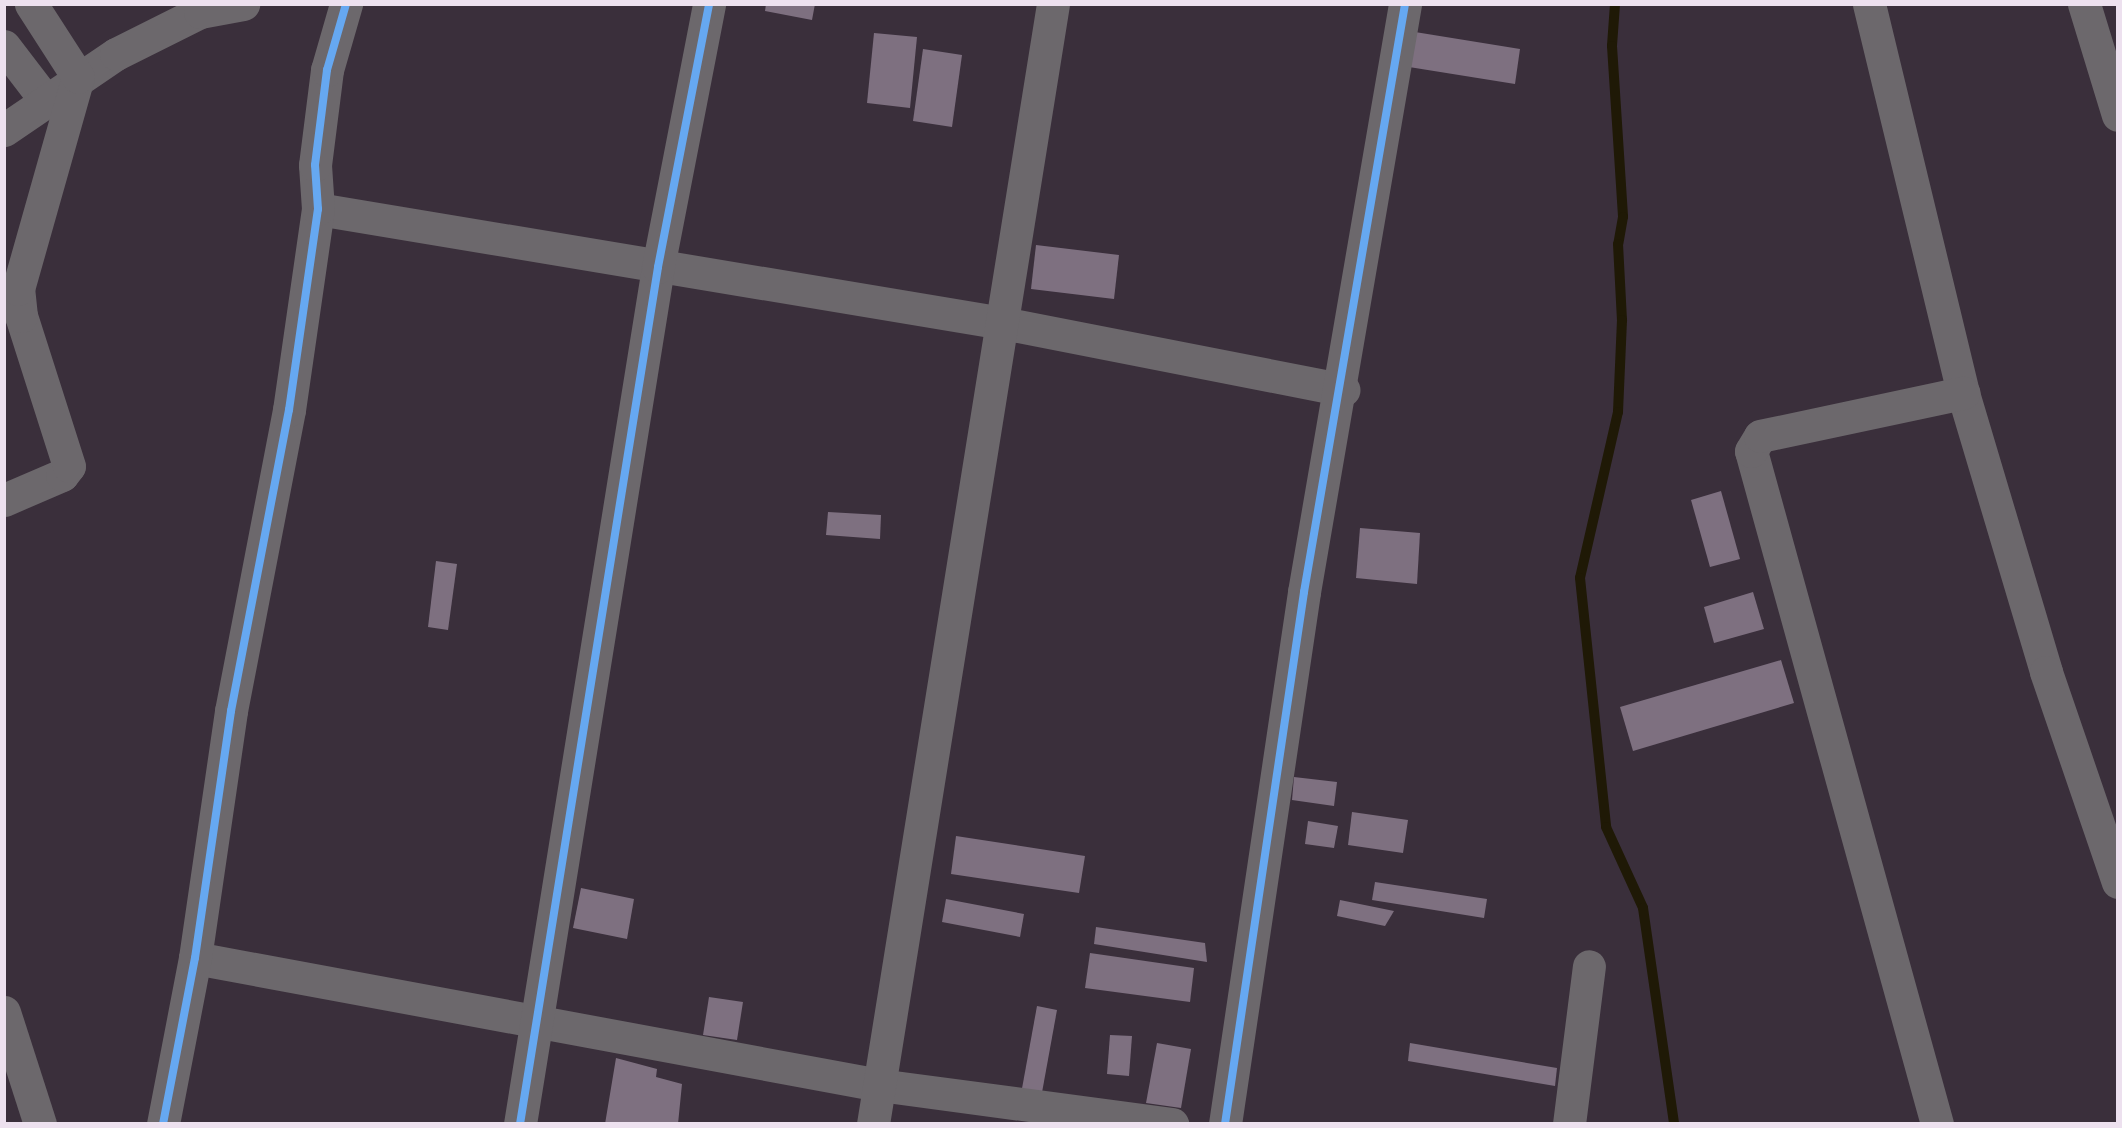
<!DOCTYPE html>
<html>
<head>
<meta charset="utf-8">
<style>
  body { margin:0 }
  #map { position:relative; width:2122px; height:1128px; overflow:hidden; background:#3a2f3b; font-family:"Alegreya Sans",sans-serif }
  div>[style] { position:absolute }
  .stream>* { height:10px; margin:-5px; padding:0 5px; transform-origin:5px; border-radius:5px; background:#1f1906 }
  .building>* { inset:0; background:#7e7080 }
  .street>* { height:33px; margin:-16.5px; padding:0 16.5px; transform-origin:16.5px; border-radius:16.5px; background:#6c686c }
  .cycleway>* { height:8px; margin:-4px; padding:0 4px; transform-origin:4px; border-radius:4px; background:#66a8f1 }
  span { translate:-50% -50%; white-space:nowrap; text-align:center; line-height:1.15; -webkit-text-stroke:6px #342036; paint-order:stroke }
  .frame { position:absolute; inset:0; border:6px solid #ede1ef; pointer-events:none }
</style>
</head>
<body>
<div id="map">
  <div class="stream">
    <div style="left:1615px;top:4px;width:42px;rotate:94.1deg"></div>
    <div style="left:1612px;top:46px;width:171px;rotate:86.3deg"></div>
    <div style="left:1623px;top:217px;width:27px;rotate:100deg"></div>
    <div style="left:1618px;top:244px;width:76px;rotate:87deg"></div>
    <div style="left:1622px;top:320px;width:92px;rotate:92.5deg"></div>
    <div style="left:1618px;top:412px;width:170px;rotate:102.9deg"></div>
    <div style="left:1580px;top:578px;width:250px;rotate:84deg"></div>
    <div style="left:1606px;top:827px;width:89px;rotate:65.4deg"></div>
    <div style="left:1643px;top:908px;width:218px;rotate:81.8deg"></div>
  </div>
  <div class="building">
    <div style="clip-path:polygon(766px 4px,815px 4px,812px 20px,765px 11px)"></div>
    <div style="clip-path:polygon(1415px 32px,1520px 49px,1515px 84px,1409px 67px)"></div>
    <div style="clip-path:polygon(874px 33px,917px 37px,910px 108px,867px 103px)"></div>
    <div style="clip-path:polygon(923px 49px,962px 55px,952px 127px,913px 121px)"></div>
    <div style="clip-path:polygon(1036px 245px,1119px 255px,1114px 299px,1031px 289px)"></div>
    <div style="clip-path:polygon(1721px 491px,1740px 559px,1710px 567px,1691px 500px)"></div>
    <div style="clip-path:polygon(828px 512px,881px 515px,880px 539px,826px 535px)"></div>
    <div style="clip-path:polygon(1360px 528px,1420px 533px,1417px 584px,1356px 578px)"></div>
    <div style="clip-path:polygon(436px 561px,457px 564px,448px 630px,428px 627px)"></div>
    <div style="clip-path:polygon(1753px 592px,1764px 629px,1714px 643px,1704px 607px)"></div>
    <div style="clip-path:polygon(1781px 660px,1794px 703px,1633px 751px,1620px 707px)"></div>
    <div style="clip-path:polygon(1294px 777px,1337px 782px,1334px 806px,1292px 800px)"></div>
    <div style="clip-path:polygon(1352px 812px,1408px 820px,1403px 853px,1348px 845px)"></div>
    <div style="clip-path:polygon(1308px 821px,1338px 826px,1334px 848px,1305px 844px)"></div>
    <div style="clip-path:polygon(956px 836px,1085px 856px,1079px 893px,951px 874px)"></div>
    <div style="clip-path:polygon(1375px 882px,1487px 899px,1484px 918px,1372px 900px)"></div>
    <div style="clip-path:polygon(581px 888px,634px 899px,627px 939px,573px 928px)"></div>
    <div style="clip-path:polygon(946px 899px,1024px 914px,1020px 937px,942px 922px)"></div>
    <div style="clip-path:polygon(1340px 900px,1394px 911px,1385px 926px,1337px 916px)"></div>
    <div style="clip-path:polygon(1096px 927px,1205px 943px,1207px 962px,1094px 944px)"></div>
    <div style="clip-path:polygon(1090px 953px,1194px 968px,1190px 1002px,1085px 988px)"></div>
    <div style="clip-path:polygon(709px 997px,743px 1002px,737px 1040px,703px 1035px)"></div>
    <div style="clip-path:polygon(1037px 1006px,1057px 1010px,1041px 1098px,1021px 1094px)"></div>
    <div style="clip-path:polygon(1110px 1035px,1132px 1036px,1129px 1076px,1107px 1074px)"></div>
    <div style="clip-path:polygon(1157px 1043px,1191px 1049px,1181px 1108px,1146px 1103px)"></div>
    <div style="clip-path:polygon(1410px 1043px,1557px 1068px,1555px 1086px,1408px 1061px)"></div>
    <div style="clip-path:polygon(616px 1058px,657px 1069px,656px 1077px,682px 1084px,678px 1124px,605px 1124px)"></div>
  </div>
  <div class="street">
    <div style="left:1869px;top:4px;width:400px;rotate:76.4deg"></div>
    <div style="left:1963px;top:393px;width:291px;rotate:73.4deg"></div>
    <div style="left:2046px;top:672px;width:222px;rotate:71.1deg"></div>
    <div style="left:2084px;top:4px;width:116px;rotate:73deg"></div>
    <div style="left:4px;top:46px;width:69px;rotate:52.6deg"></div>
    <div style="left:4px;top:130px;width:135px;rotate:-34.2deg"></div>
    <div style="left:116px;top:54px;width:94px;rotate:-26.6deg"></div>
    <div style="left:200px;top:12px;width:44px;rotate:-10.5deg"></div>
    <div style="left:318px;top:209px;width:694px;rotate:9.45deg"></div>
    <div style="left:1003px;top:323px;width:347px;rotate:11.1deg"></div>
    <div style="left:4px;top:500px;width:63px;rotate:-23.3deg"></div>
    <div style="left:62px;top:475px;width:11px;rotate:-52deg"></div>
    <div style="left:69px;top:466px;width:157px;rotate:-107.7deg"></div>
    <div style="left:21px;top:316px;width:27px;rotate:-96deg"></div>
    <div style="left:18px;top:289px;width:220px;rotate:-74.2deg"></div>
    <div style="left:78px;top:77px;width:87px;rotate:-122.8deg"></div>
    <div style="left:195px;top:958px;width:696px;rotate:10.52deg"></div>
    <div style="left:879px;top:1085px;width:296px;rotate:7.6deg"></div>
    <div style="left:4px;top:1012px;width:118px;rotate:72.2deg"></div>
    <div style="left:163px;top:1124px;width:169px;rotate:-79.1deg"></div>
    <div style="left:195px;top:958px;width:250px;rotate:-81.7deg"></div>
    <div style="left:231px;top:711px;width:307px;rotate:-79.1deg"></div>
    <div style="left:289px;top:410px;width:203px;rotate:-81.8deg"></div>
    <div style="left:318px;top:209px;width:44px;rotate:-93.9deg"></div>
    <div style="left:315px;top:165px;width:96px;rotate:-82.8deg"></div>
    <div style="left:327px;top:70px;width:69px;rotate:-73.9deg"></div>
    <div style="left:520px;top:1124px;width:868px;rotate:-80.85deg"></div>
    <div style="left:658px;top:267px;width:268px;rotate:-79deg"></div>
    <div style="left:873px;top:1124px;width:1134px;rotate:-80.87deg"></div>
    <div style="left:1225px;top:1124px;width:538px;rotate:-81.55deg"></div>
    <div style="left:1304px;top:592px;width:597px;rotate:-80.25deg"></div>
    <div style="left:1569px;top:1124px;width:159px;rotate:-82.8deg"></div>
    <div style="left:1937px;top:1124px;width:698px;rotate:-105.45deg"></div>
    <div style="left:1751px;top:451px;width:17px;rotate:-59deg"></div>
    <div style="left:1760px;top:436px;width:208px;rotate:-12deg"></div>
  </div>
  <div class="cycleway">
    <div style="left:163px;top:1124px;width:169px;rotate:-79.1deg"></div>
    <div style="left:195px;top:958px;width:250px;rotate:-81.7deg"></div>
    <div style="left:231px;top:711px;width:307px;rotate:-79.1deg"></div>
    <div style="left:289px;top:410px;width:203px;rotate:-81.8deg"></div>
    <div style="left:318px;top:209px;width:44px;rotate:-93.9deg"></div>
    <div style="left:315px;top:165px;width:96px;rotate:-82.8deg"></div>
    <div style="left:327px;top:70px;width:69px;rotate:-73.9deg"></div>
    <div style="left:520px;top:1124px;width:868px;rotate:-80.85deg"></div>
    <div style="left:658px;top:267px;width:268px;rotate:-79deg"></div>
    <div style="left:1225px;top:1124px;width:538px;rotate:-81.55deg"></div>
    <div style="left:1304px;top:592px;width:597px;rotate:-80.25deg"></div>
  </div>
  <div class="frame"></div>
</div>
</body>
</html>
